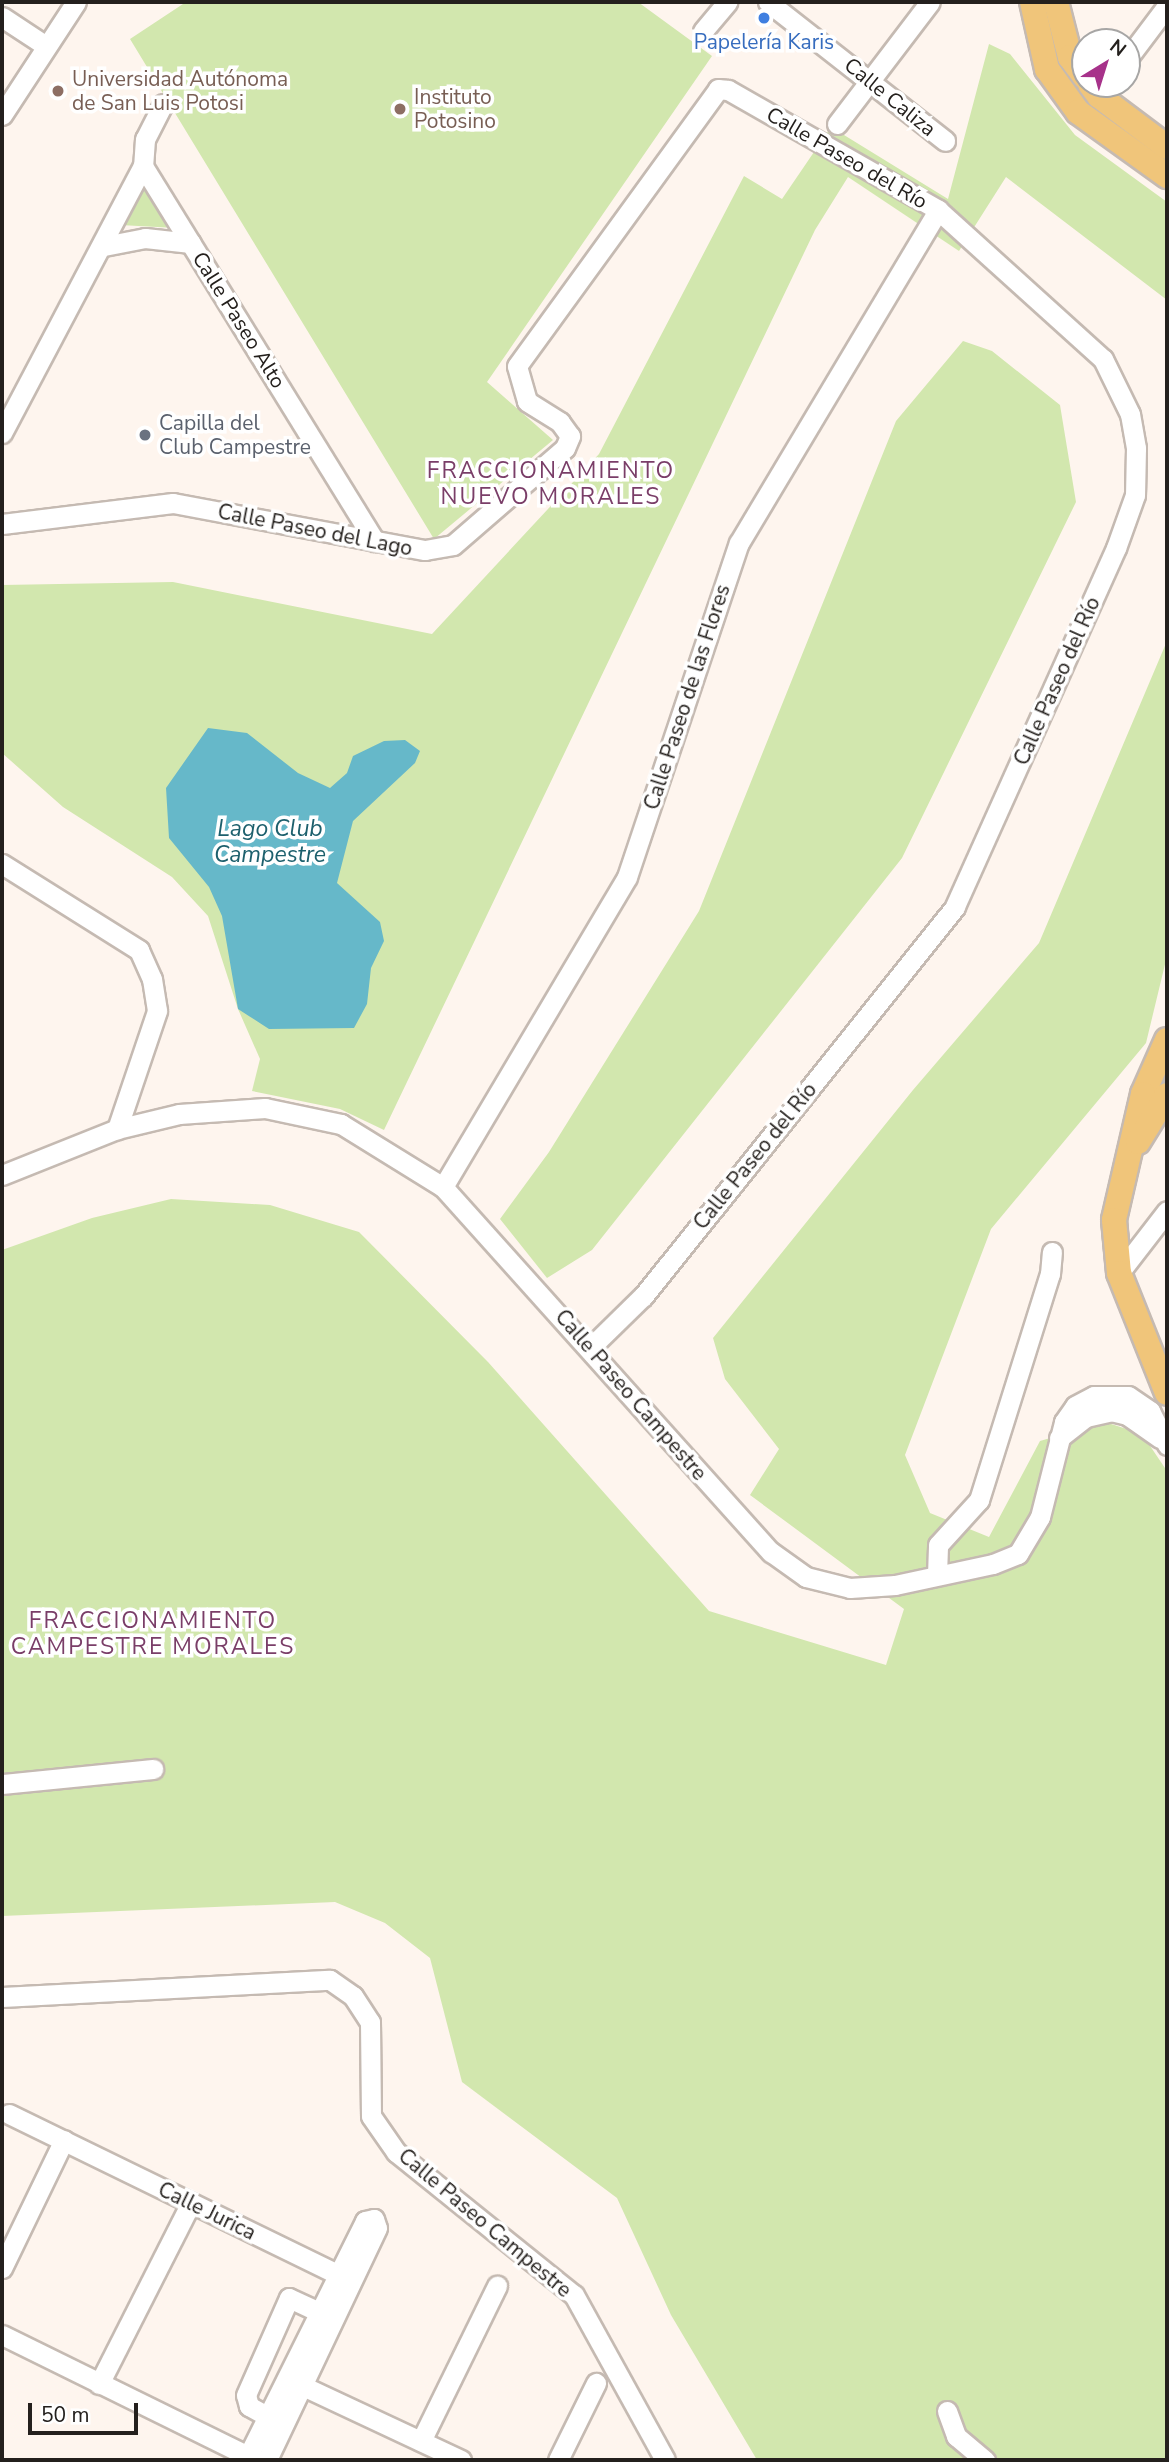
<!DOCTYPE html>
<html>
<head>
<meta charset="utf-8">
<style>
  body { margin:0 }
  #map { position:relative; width:1169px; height:2462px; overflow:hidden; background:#fef5ee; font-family:"Nunito Sans",sans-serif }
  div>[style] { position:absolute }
  .green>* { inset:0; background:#d2e7ae }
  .water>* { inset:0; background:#66b8c9 }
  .roads { filter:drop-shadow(2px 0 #c5bab2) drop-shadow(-2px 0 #c5bab2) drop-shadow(0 2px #c5bab2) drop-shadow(0 -2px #c5bab2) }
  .minor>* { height:19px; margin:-9.5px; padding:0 9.5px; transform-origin:9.5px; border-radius:9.5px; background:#fff }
  .major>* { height:24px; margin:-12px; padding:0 12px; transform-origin:12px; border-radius:12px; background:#f0c57a }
  .dots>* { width:19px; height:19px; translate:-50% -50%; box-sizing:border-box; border:4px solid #fff; border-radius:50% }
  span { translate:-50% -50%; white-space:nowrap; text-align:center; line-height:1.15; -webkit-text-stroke:7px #fff; paint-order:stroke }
  .shop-label { font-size:21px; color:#366cbe }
  .education-label { font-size:21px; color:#785e54 }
  .left { translate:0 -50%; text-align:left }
  .street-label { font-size:21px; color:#24201d }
  .worship-label { font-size:21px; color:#5b616d }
  .neighbourhood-label { font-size:23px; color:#7a3e68; letter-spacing:2px }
  .water-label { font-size:23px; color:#1d606d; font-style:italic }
  .frame { position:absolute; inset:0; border:4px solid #24201d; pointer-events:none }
  .north { position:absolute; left:1071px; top:28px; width:70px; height:70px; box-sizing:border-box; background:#fff; border:2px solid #a7a6a5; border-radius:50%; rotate:38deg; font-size:19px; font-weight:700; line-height:28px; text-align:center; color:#24201d }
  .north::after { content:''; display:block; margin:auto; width:24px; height:32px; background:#a7328a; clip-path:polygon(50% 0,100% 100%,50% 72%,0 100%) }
  .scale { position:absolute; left:28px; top:2403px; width:110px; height:32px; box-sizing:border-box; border:4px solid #24201d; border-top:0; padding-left:9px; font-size:21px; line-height:24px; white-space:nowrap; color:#24201d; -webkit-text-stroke:5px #fff; paint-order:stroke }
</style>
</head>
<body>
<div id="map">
  <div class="green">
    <div style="clip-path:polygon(186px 2px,638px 2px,712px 56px,487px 382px,553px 440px,434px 539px,130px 39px)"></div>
    <div style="clip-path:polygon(989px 44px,1010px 54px,1075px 135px,1167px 202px,1167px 300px,1006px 177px,959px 251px,848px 177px,815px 230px,384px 1130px,340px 1109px,252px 1091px,260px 1059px,238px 1009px,208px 916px,172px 877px,63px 807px,2px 753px,2px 585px,173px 582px,432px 634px,599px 454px,744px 176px,782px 199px,831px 127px,948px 199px)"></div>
    <div style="clip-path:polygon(142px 180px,176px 228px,120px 225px)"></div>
    <div style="clip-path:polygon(963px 341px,992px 351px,1060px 405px,1076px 502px,902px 858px,592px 1250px,547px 1278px,500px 1219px,549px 1152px,699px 911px,896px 421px)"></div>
    <div style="clip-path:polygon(1167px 641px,1167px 956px,1146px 1043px,991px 1229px,905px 1455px,930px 1513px,989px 1537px,1040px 1441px,1105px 1422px,1142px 1434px,1167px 1471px,1167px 2460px,757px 2460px,671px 2315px,617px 2198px,462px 2082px,430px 1958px,385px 1923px,335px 1902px,2px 1916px,2px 1250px,92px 1218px,171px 1199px,270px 1205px,359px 1232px,488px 1362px,709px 1611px,886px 1665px,904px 1609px,750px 1495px,779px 1449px,725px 1379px,713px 1338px,913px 1090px,1039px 943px)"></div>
  </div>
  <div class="water">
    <div style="clip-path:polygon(208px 728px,247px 733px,298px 773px,330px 788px,347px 773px,353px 756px,384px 741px,405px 740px,420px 751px,415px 763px,353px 821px,337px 883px,380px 922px,384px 941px,371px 968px,367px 1004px,354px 1028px,269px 1029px,238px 1009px,222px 916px,209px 887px,169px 838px,166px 788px)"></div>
  </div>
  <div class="roads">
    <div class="minor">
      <div style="left:768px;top:2px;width:225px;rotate:38.1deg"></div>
      <div style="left:2px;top:17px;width:53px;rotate:33.4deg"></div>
      <div style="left:703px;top:31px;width:38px;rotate:-50deg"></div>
      <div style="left:1127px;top:59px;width:66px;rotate:-53deg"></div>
      <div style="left:163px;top:104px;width:39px;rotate:117deg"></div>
      <div style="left:145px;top:139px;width:27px;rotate:94deg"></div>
      <div style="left:143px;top:166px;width:441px;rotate:58.3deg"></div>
      <div style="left:2px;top:115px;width:135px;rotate:-56.8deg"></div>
      <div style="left:837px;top:124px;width:153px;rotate:-52.7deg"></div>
      <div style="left:104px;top:246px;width:42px;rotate:-11deg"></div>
      <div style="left:145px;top:238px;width:46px;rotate:6.2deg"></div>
      <div style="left:2px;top:433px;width:302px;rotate:-62.2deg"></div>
      <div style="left:2px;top:524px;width:172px;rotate:-7deg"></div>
      <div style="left:173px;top:503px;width:256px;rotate:10.6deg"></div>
      <div style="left:425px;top:550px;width:28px;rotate:-10deg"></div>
      <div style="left:453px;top:545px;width:148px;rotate:-40.9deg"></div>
      <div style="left:565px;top:448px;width:13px;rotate:-67deg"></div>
      <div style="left:570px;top:436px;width:17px;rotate:-126deg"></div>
      <div style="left:560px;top:422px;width:39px;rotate:-148deg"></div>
      <div style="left:527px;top:401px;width:36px;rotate:-106deg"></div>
      <div style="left:517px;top:366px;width:342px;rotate:-54deg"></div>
      <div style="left:718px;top:89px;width:10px;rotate:6deg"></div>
      <div style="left:728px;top:90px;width:242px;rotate:29.7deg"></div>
      <div style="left:938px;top:210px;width:222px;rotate:42.1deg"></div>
      <div style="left:1103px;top:359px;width:61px;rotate:63.9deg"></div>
      <div style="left:1130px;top:414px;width:35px;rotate:80deg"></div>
      <div style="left:1136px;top:448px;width:47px;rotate:91.2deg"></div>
      <div style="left:1135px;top:495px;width:56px;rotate:109.7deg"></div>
      <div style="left:1116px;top:548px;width:393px;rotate:114.2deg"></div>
      <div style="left:955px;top:907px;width:499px;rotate:128.7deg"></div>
      <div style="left:643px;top:1296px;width:73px;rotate:135.6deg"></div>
      <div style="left:2px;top:864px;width:162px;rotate:32.1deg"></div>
      <div style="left:139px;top:950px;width:32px;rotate:66deg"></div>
      <div style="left:152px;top:979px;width:32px;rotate:81deg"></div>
      <div style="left:157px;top:1011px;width:125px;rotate:108.7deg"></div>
      <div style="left:2px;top:1175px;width:124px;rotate:-21.8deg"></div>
      <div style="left:117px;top:1129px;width:64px;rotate:-13.6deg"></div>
      <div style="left:179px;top:1114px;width:86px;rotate:-4deg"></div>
      <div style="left:265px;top:1108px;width:78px;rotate:11.9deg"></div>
      <div style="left:341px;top:1124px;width:120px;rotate:31.7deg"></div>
      <div style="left:443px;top:1187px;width:491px;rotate:48.1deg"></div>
      <div style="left:771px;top:1552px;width:43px;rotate:35.5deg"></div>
      <div style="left:806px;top:1577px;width:45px;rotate:14deg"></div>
      <div style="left:850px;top:1588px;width:45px;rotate:-3.8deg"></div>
      <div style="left:895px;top:1585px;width:100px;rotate:-12.1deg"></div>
      <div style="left:993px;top:1564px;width:27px;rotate:-22deg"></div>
      <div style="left:1018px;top:1554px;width:43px;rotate:-59.3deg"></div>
      <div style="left:1040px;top:1517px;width:98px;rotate:-75.8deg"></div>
      <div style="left:1064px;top:1422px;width:19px;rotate:-55deg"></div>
      <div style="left:1075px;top:1406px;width:21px;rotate:-28deg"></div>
      <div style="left:1094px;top:1396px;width:34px"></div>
      <div style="left:1128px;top:1396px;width:27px;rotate:34deg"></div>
      <div style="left:1150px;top:1411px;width:38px;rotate:63deg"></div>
      <div style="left:443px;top:1187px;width:360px;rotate:-59.3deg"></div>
      <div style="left:627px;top:877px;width:352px;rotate:-71.5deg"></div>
      <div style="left:739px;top:543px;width:388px;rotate:-59.1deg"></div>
      <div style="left:1119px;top:1273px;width:78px;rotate:-52.3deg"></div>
      <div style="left:1059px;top:1438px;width:34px;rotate:-38deg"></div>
      <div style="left:1086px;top:1417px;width:26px;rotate:-13deg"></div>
      <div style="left:1111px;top:1411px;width:16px;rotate:14deg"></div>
      <div style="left:1127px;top:1415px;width:40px;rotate:34.9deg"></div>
      <div style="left:937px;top:1575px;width:30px;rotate:-88deg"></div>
      <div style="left:938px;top:1545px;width:61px;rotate:-47.7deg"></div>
      <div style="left:979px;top:1500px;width:237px;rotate:-72.6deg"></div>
      <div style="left:1050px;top:1274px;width:22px;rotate:-85deg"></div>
      <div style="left:2px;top:1784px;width:152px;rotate:-5.7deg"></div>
      <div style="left:2px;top:1997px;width:328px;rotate:-3deg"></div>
      <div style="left:330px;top:1980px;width:28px;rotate:35deg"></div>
      <div style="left:353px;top:1996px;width:31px;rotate:57deg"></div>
      <div style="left:370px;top:2022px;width:94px;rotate:89.4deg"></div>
      <div style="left:371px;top:2116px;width:44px;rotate:55.2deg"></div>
      <div style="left:396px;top:2152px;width:228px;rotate:38.8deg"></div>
      <div style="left:574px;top:2295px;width:188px;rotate:61.1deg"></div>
      <div style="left:9px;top:2114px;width:379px;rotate:26deg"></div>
      <div style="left:2px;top:2268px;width:142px;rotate:-64.2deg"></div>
      <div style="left:2px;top:2335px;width:283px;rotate:26.2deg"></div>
      <div style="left:290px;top:2380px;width:189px;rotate:25.1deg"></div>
      <div style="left:99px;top:2384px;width:203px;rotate:-63.1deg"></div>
      <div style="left:947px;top:2411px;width:27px;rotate:70deg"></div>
      <div style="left:956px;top:2436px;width:38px;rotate:40deg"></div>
      <div style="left:276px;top:2421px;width:31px;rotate:-151deg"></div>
      <div style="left:249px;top:2406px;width:11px;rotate:-105deg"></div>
      <div style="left:246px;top:2395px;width:106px;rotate:-66.1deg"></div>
      <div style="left:289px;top:2298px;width:33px;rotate:25deg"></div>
      <div style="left:421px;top:2441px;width:173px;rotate:-63.9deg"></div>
      <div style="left:246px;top:2460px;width:267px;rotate:-63.5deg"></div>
      <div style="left:365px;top:2221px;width:9px;rotate:-13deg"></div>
      <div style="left:374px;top:2219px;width:9px;rotate:72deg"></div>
      <div style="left:377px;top:2228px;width:257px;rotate:115.4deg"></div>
      <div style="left:558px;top:2460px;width:86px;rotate:-63.7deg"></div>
    </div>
    <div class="major">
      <div style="left:1032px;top:2px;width:69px;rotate:77.4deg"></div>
      <div style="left:1047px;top:69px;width:53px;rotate:54.2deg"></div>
      <div style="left:1078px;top:112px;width:110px;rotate:35.7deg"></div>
      <div style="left:1056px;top:2px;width:57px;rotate:75.7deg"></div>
      <div style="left:1070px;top:57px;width:25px;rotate:53deg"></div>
      <div style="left:1090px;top:84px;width:15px;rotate:53deg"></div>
      <div style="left:1099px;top:96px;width:85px;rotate:36.9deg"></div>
      <div style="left:1167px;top:1040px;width:59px;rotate:114deg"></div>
      <div style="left:1143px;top:1094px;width:129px;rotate:103deg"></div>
      <div style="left:1114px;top:1220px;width:53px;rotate:84.6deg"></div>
      <div style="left:1119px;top:1273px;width:129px;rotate:68.2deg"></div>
      <div style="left:1138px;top:1142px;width:55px;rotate:-58.3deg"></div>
    </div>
  </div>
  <div class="dots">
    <div style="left:764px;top:18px;background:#3f7fe0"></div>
    <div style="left:58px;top:91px;background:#8d6e63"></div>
    <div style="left:400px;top:109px;background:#8d6e63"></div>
    <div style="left:145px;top:435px;background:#6b7280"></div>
  </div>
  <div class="shop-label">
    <span style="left:764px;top:42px">Papelería Karis</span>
  </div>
  <div class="education-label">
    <span class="left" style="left:72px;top:91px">Universidad Autónoma<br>de San Luis Potosi</span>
    <span class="left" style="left:414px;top:109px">Instituto<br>Potosino</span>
  </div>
  <div class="street-label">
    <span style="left:890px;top:97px;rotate:39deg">Calle Caliza</span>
    <span style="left:847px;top:158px;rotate:30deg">Calle Paseo del Río</span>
    <span style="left:239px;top:320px;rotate:58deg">Calle Paseo Alto</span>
    <span style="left:315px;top:530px;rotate:11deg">Calle Paseo del Lago</span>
    <span style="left:1057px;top:681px;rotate:-66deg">Calle Paseo del Río</span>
    <span style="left:687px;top:697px;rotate:-72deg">Calle Paseo de las Flores</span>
    <span style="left:755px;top:1156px;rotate:-51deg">Calle Paseo del Río</span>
    <span style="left:631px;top:1395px;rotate:49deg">Calle Paseo Campestre</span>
    <span style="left:207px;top:2211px;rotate:26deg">Calle Jurica</span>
    <span style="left:485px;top:2223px;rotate:40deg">Calle Paseo Campestre</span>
  </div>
  <div class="worship-label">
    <span class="left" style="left:159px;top:435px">Capilla del<br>Club Campestre</span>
  </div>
  <div class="neighbourhood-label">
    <span style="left:551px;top:484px">FRACCIONAMIENTO<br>NUEVO MORALES</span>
    <span style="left:153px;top:1634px">FRACCIONAMIENTO<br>CAMPESTRE MORALES</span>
  </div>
  <div class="water-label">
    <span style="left:270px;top:842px">Lago Club<br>Campestre</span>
  </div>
  <div class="frame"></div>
  <div class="north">N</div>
  <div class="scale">50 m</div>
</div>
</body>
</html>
